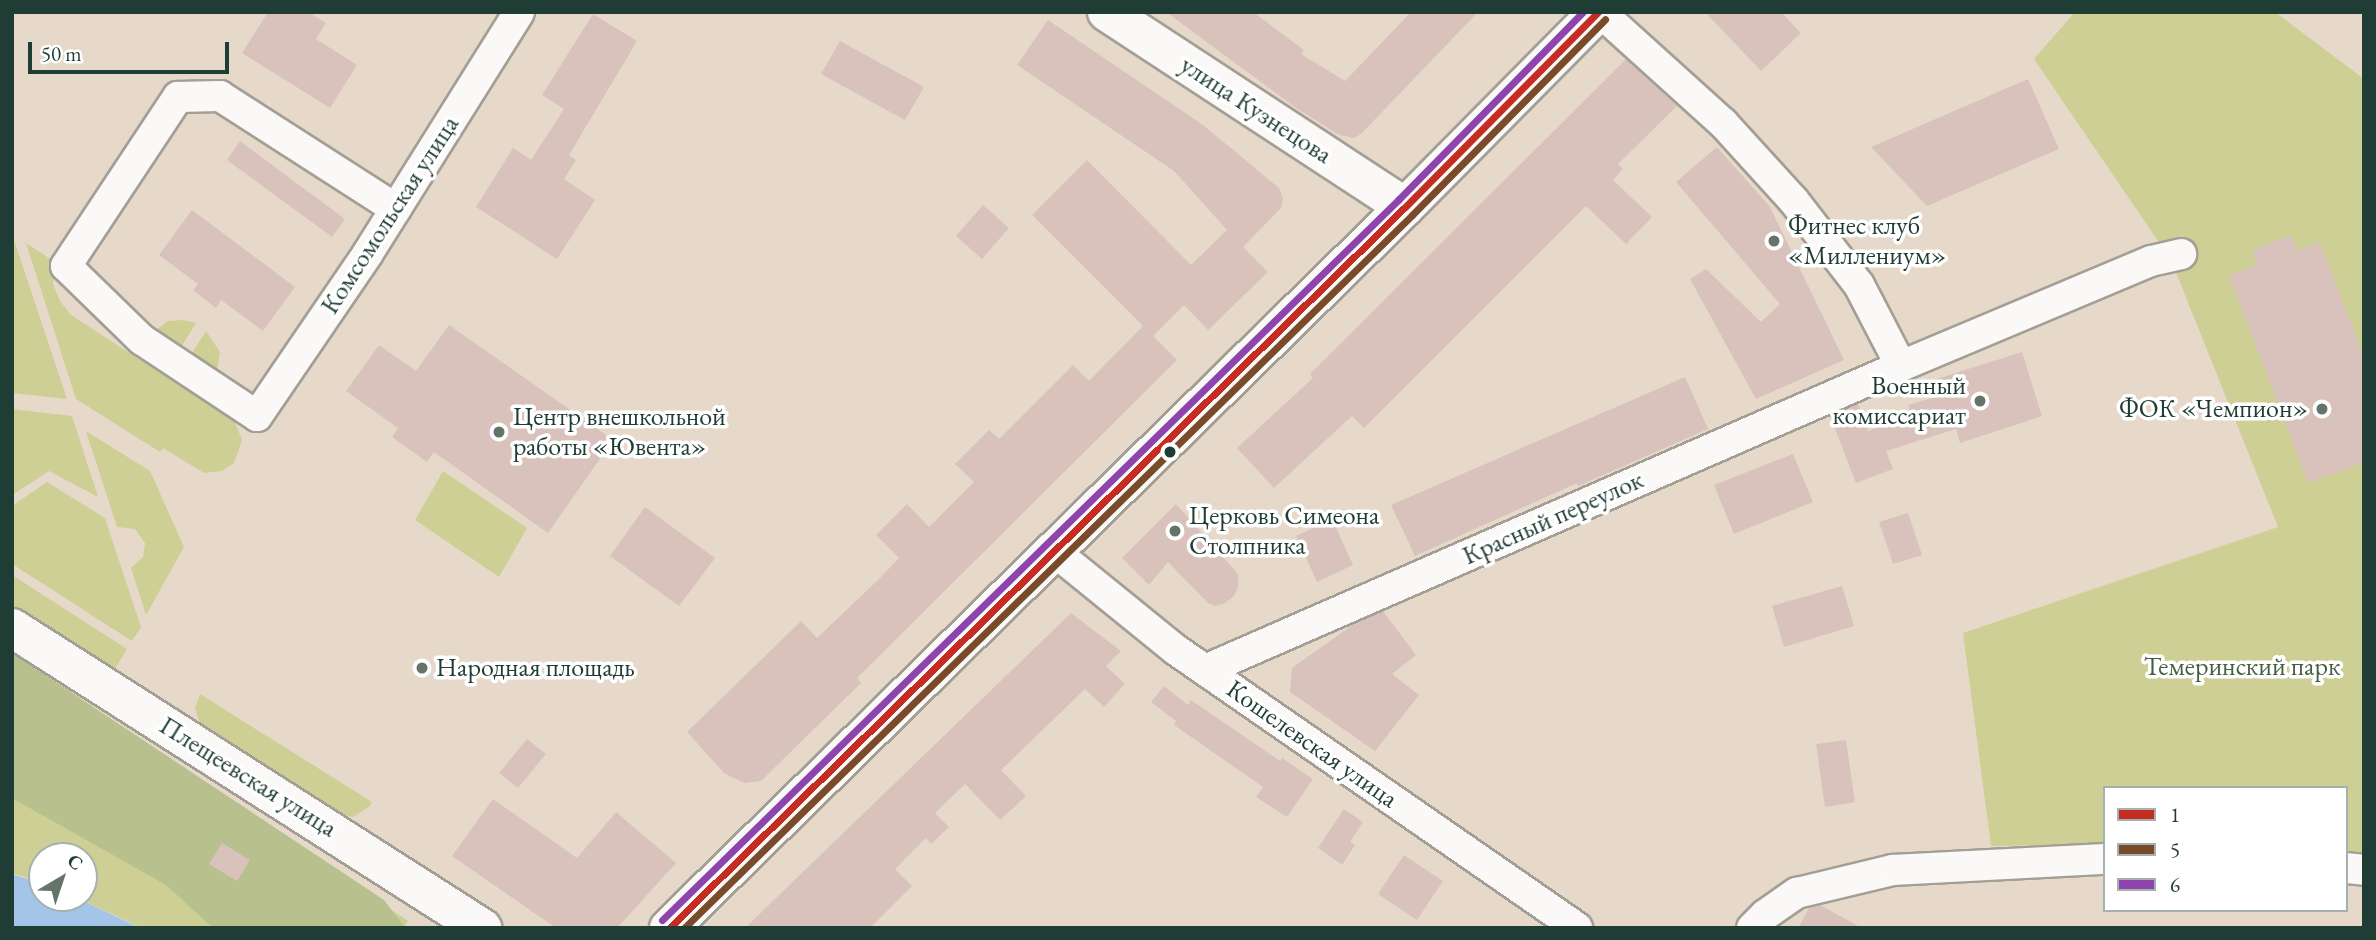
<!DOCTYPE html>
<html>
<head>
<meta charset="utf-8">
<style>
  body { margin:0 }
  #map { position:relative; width:2376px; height:940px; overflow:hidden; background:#e7d9ca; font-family:"EB Garamond",serif }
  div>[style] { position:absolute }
  .green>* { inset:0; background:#cdcf94 }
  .forest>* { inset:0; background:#b8c08e }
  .water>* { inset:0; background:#a4c4e8 }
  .building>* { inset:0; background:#d9c2bb }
  .roads { filter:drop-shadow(2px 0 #a39f95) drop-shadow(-2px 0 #a39f95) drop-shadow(0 2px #a39f95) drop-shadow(0 -2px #a39f95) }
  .street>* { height:30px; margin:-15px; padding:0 15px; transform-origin:15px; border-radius:15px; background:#fbf9f7 }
  .secondary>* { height:38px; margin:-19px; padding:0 19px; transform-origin:19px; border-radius:19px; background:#fbf9f7 }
  .primary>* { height:38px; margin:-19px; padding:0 19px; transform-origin:19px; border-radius:19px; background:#fbf9f7 }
  .bus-1>* { height:7px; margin:-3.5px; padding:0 3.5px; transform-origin:3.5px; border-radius:3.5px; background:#c52d22 }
  .bus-2>* { height:7px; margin:-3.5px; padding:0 3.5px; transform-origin:3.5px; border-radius:3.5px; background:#7a4b2a }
  .bus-3>* { height:7px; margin:-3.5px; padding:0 3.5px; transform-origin:3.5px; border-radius:3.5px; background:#8e44ad }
  .dots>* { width:19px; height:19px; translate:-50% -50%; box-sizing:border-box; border:4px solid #fff; border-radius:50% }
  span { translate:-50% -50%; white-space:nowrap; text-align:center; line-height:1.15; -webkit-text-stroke:7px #fff; paint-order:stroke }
  .street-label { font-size:26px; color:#1f3d34 }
  .poi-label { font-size:26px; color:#1f3d34 }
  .left { translate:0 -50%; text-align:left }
  .right { translate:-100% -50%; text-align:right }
  .park-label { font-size:26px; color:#455f41 }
  .frame { position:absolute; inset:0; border:14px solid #1f3d34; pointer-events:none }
  .legend { position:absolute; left:2103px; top:786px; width:245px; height:126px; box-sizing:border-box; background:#fff; border:2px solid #a5b1ae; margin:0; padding:9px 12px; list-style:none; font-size:21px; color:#1f3d34 }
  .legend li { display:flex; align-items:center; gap:14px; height:35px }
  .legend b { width:35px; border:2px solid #a5b1ae }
  .north { position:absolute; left:28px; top:842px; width:70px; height:70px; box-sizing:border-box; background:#fff; border:2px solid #a5b1ae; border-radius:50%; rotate:39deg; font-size:19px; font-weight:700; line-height:28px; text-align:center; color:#1f3d34 }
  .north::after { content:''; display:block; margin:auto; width:24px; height:32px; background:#657468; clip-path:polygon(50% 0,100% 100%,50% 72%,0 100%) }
  .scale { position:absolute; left:28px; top:42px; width:201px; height:32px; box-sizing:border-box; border:4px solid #1f3d34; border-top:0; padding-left:9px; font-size:21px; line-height:24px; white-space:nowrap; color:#1f3d34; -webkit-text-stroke:5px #fff; paint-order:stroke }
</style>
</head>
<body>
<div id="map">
  <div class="green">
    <div style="clip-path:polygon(2075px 12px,2275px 12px,2364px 79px,2364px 857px,2346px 855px,2346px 788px,2105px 788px,2105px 844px,1991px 846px,1963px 633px,2278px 527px,2171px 260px,2034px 59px)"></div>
    <div style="clip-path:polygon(12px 234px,67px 399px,12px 393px)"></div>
    <div style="clip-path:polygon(26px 243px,55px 262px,53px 284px,60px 301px,71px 315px,235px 422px,242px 440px,234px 463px,222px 471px,204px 473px,163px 448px,160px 452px,76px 399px)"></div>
    <div style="clip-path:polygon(183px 320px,196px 323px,175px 357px,151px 334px,168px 321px)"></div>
    <div style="clip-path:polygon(206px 331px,220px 352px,216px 377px,185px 364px)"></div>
    <div style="clip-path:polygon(12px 409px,72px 416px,98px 497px,49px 471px,12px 495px)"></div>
    <div style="clip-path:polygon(86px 431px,150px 471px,184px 547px,146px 615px,131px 568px,143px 557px,145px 543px,135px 529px,117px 527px)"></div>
    <div style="clip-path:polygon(443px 471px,527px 528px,499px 577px,415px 520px)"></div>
    <div style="clip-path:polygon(47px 482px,105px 518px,141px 627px,132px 641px,12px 564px,12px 506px)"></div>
    <div style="clip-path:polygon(12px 575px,127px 649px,113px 672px,12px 609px)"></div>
    <div style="clip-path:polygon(12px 662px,408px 921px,404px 928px,142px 928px,78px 898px,84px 898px,84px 856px,42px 856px,42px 883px,12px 873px)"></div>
    <div style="clip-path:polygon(200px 694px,372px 802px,370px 806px,353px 817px,337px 813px,201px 727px,195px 708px)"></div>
  </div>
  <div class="forest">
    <div style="clip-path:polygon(12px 653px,384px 900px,404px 926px,213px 928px,166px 885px,12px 798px)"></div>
  </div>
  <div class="water">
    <div style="clip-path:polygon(12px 874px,42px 884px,42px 898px,77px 898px,140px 928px,12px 928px)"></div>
  </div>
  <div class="building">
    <div style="clip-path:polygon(268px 12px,308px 12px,326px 23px,316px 39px,357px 65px,330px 108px,242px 53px)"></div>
    <div style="clip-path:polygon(1166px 12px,1253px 12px,1304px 50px,1301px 54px,1345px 81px,1411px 12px,1478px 12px,1361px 134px,1354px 138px,1339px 135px,1296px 108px)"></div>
    <div style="clip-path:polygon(1705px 12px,1781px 12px,1801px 33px,1761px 71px)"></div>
    <div style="clip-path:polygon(593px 14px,637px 41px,569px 155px,576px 160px,564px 179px,595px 200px,557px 259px,476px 207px,513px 148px,531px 160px,564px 109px,542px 95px)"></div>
    <div style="clip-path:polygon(1048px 20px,1203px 125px,1279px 188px,1283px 199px,1281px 208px,1243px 247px,1268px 272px,1208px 330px,1184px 305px,1153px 336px,1177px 360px,857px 678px,861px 683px,761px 781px,744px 783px,724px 773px,687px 732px,801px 621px,817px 638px,879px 579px,899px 558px,876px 535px,907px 504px,929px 527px,974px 482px,955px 464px,989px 430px,999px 439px,1073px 365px,1089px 381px,1143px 326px,1032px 215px,1087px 160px,1191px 265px,1227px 230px,1174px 171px,1017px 65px)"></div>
    <div style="clip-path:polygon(840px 41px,924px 87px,905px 120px,821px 74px)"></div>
    <div style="clip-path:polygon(1626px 59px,1677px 106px,1618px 164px,1623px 169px,1613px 180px,1652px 217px,1626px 244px,1586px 206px,1364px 428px,1352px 416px,1274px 488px,1237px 448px,1313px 378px,1310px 374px)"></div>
    <div style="clip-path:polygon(2028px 79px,2059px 149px,1927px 206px,1871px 147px)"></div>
    <div style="clip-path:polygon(240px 141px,345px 219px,332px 237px,227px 160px)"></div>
    <div style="clip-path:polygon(1717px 147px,1770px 207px,1844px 360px,1756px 399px,1690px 279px,1706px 269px,1761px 322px,1780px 304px,1676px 182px)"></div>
    <div style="clip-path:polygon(983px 205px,1009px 228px,982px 259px,956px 236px)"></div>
    <div style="clip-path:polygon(192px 210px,295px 287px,263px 331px,221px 300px,216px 308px,193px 290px,198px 284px,159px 255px)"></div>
    <div style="clip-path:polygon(2291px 235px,2297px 251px,2320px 242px,2364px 357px,2364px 462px,2308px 483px,2229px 275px,2257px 265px,2252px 250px)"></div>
    <div style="clip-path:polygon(449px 325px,613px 440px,548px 533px,434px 452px,427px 462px,392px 437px,398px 428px,346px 391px,379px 345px,416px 371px)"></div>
    <div style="clip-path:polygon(2022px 352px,2042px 416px,1960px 443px,1956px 429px,1886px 451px,1893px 469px,1856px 483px,1830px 416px,1858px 404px,1868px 431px,1911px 415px,1908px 405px,1938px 396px,1933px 380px)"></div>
    <div style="clip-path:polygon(1685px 377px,1708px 429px,1578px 486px,1577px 483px,1415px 556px,1391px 505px)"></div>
    <div style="clip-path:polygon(1793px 454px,1813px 502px,1734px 534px,1714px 485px)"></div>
    <div style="clip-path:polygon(1176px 504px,1238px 574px,1238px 587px,1234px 596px,1225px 603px,1215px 606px,1208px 603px,1168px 562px,1149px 585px,1122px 558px)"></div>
    <div style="clip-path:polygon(645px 507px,715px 558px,679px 606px,610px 556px)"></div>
    <div style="clip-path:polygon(1908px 513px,1922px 555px,1893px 564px,1879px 522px)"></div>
    <div style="clip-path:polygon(1332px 519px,1353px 565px,1317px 582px,1296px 536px)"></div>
    <div style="clip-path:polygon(1842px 586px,1854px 626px,1784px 647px,1772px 606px)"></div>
    <div style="clip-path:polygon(1383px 611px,1416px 655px,1392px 674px,1419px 695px,1375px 751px,1290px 692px,1292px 668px,1354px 624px)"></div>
    <div style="clip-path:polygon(1071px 613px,1121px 651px,1106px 666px,1125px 684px,1104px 707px,1085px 689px,1001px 770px,1026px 796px,1000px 820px,965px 784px,935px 813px,949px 827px,931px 844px,926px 838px,895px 869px,912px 886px,870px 928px,745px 928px)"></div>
    <div style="clip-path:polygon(1164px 686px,1188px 705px,1191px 700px,1280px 761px,1282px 758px,1313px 779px,1287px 817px,1256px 797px,1263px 787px,1174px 725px,1176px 721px,1151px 702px)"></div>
    <div style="clip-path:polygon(527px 739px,546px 754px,518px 788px,499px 773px)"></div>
    <div style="clip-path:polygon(1846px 740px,1855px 802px,1825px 807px,1816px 744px)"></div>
    <div style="clip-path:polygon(493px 799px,577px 858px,616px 812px,676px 863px,617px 928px,556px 928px,452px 856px)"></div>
    <div style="clip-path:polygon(1344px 809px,1363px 822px,1350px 842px,1355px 845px,1342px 865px,1318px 848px)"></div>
    <div style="clip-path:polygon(222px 843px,250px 860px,237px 881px,209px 864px)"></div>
    <div style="clip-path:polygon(1404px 855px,1443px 881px,1417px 920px,1378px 894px)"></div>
    <div style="clip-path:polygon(1820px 905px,1862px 928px,1798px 928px,1809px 908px)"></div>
  </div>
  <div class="roads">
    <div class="street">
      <div style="left:1600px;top:12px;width:166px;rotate:42.1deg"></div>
      <div style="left:1723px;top:123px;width:105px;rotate:47.7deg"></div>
      <div style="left:1794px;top:201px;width:106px;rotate:52.3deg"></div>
      <div style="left:1859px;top:285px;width:91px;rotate:62.6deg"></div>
      <div style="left:257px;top:416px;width:138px;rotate:-146.5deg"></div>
      <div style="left:142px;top:340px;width:106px;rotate:-135.8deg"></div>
      <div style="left:66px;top:266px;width:203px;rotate:-56.5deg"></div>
      <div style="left:178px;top:97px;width:42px;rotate:-1.4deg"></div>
      <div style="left:220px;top:96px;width:209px;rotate:32.7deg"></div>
      <div style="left:257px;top:416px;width:197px;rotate:-55.7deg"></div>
      <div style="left:368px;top:253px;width:284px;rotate:-57.9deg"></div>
      <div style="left:1054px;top:551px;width:157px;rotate:39.1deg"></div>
      <div style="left:1176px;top:650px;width:488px;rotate:34.7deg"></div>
      <div style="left:1205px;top:670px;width:759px;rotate:-23.59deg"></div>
      <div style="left:1901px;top:366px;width:271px;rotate:-22.8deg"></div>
      <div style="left:2151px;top:261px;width:31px;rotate:-13deg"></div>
      <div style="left:2346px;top:868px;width:18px;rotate:6deg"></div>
      <div style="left:1752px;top:928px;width:18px;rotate:-45deg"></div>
      <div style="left:1765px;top:915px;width:39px;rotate:-35deg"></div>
      <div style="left:1797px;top:893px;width:99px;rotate:-13.5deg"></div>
      <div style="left:1893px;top:870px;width:212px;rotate:-3deg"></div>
    </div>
    <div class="secondary">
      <div style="left:1107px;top:12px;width:356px;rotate:33.2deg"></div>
      <div style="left:12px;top:628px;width:558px;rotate:32.55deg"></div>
    </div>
    <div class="primary">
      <div style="left:669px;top:928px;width:1030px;rotate:-44.41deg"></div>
      <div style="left:1405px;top:207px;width:274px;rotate:-45.3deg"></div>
    </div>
  </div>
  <div class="bus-1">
    <div style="left:669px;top:928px;width:1030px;rotate:-44.41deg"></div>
    <div style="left:1405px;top:207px;width:274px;rotate:-45.3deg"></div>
  </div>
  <div class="bus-2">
    <div style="left:684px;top:928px;width:1019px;rotate:-44.4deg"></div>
    <div style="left:1412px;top:215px;width:275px;rotate:-45.4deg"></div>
  </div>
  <div class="bus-3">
    <div style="left:662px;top:920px;width:1030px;rotate:-44.37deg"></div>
    <div style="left:1398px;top:200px;width:264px;rotate:-45.5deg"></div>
  </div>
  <div class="dots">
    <div style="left:1774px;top:241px;background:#657468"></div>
    <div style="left:1980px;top:401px;background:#657468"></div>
    <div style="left:2322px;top:409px;background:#657468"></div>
    <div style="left:499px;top:432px;background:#657468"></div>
    <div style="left:1170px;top:452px;background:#1f3d34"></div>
    <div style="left:1175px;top:531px;background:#657468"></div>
    <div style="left:422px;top:668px;background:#657468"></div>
  </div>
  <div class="street-label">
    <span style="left:1256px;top:110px;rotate:33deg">улица Кузнецова</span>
    <span style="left:390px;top:215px;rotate:-57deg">Комсомольская улица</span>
    <span style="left:1553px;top:518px;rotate:-24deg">Красный переулок</span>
    <span style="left:1312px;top:744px;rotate:35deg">Кошелевская улица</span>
    <span style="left:248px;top:777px;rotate:32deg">Плещеевская улица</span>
  </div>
  <div class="poi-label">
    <span class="left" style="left:1788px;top:241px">Фитнес клуб<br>«Миллениум»</span>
    <span class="right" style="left:1966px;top:401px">Военный<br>комиссариат</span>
    <span class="right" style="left:2308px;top:409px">ФОК «Чемпион»</span>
    <span class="left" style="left:513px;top:432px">Центр внешкольной<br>работы «Ювента»</span>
    <span class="left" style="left:1189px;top:531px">Церковь Симеона<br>Столпника</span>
    <span class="left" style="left:436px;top:668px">Народная площадь</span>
  </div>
  <div class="park-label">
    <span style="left:2242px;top:667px">Темеринский парк</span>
  </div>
  <div class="frame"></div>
  <ul class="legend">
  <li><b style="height:9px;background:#c52d22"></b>1</li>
  <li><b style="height:9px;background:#7a4b2a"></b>5</li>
  <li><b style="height:9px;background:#8e44ad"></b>6</li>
  </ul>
  <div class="north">С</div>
  <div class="scale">50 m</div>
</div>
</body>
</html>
